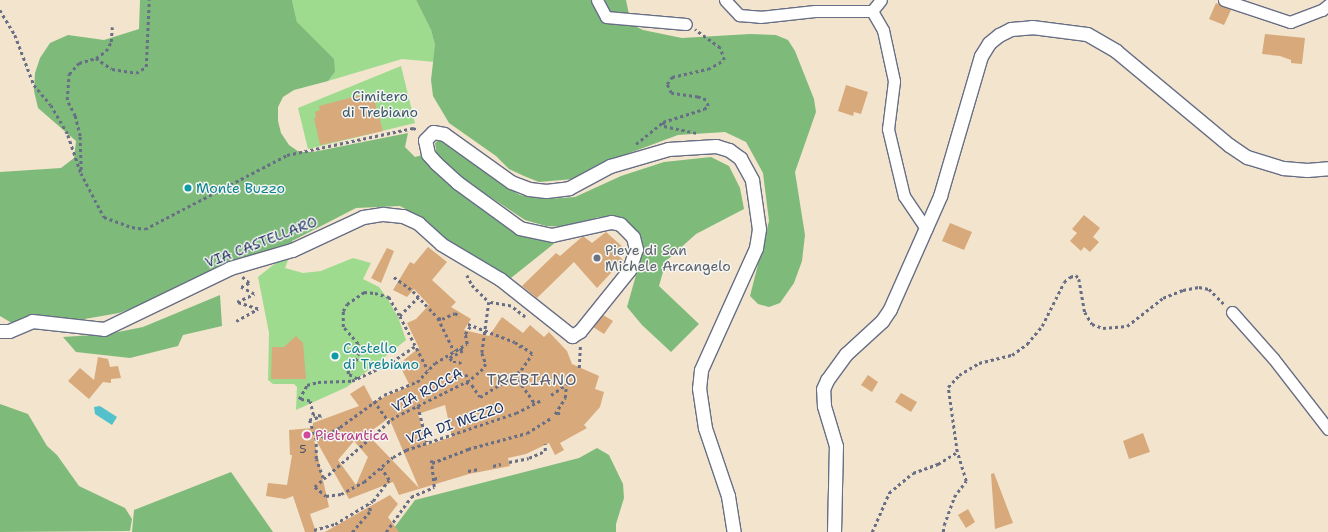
<!DOCTYPE html>
<html>
<head>
<meta charset="utf-8">
<style>
  body { margin:0 }
  #map { position:relative; width:1328px; height:532px; overflow:hidden; background:#f3e4cd; font-family:"Shantell Sans",sans-serif }
  div>[style] { position:absolute }
  .green>* { inset:0; background:#9edb8f }
  .forest>* { inset:0; background:#7ebb7a }
  .water>* { inset:0; background:#53c1cb }
  .building>* { inset:0; background:#d7a97b }
  .path>* { height:2.5px; margin-top:-1.25px; transform-origin:0; background:repeating-linear-gradient(90deg,#676e85 0 3px,transparent 0 6px) }
  .roads { filter:drop-shadow(1px 0 #676e85) drop-shadow(-1px 0 #676e85) drop-shadow(0 1px #676e85) drop-shadow(0 -1px #676e85) }
  .minor>* { height:11px; margin:-5.5px; padding:0 5.5px; transform-origin:5.5px; border-radius:5.5px; background:#fff }
  .tertiary>* { height:13px; margin:-6.5px; padding:0 6.5px; transform-origin:6.5px; border-radius:6.5px; background:#fff }
  .dots>* { width:11px; height:11px; translate:-50% -50%; box-sizing:border-box; border:2px solid #f6f6f2; border-radius:50% }
  span { translate:-50% -50%; white-space:nowrap; text-align:center; line-height:1.15; -webkit-text-stroke:3px #f6f6f2; paint-order:stroke }
  .number-label { font-size:12px; color:#4a4e65 }
  .number-label span { -webkit-text-stroke-width:0 }
  .park-label { font-size:14px; color:#3c5a6a }
  .culture-label { font-size:14px; color:#0d838f }
  .left { translate:0 -50%; text-align:left }
  .street-label { font-size:14px; color:#1b2f5e }
  .worship-label { font-size:14px; color:#5b616d }
  .hotel-label { font-size:14px; color:#b23c85 }
  .quarter-label { font-size:16px; color:#5d5a68; letter-spacing:1px }
</style>
</head>
<body>
<div id="map">
  <div class="green">
    <div style="clip-path:polygon(292px 0,416px 0,431px 30px,435px 45px,435px 62px,402px 59px,328px 81px,335px 72px,297px 22px)"></div>
    <div style="clip-path:polygon(401px 66px,415px 123px,308px 149px,298px 108px)"></div>
    <div style="clip-path:polygon(292px 250px,285px 268px,303px 273px,321px 271px,353px 258px,371px 263px,363px 279px,379px 287px,387px 298px,398px 317px,406px 340px,347px 387px,296px 410px,297px 387px,294px 384px,273px 384px,268px 380px,269px 333px,258px 277px)"></div>
  </div>
  <div class="forest">
    <div style="clip-path:polygon(140px 0,292px 0,297px 22px,334px 59px,335px 72px,328px 81px,294px 90px,283px 97px,278px 107px,278px 121px,281px 133px,289px 145px,299px 152px,313px 152px,408px 133px,405px 147px,415px 157px,422px 155px,447px 182px,491px 215px,517px 234px,556px 242px,511px 278px,500px 279px,418px 223px,411px 212px,400px 206px,356px 208px,292px 241px,292px 250px,119px 313px,56px 324px,10px 322px,0 316px,0 172px,61px 168px,74px 158px,76px 141px,38px 108px,34px 91px,35px 73px,40px 58px,50px 43px,68px 35px,104px 40px,139px 29px)"></div>
    <div style="clip-path:polygon(416px 0,626px 0,631px 24px,643px 30px,682px 38px,750px 34px,776px 35px,788px 40px,795px 51px,814px 99px,816px 112px,795px 172px,805px 235px,802px 261px,794px 283px,780px 303px,769px 307px,758px 304px,750px 296px,769px 221px,763px 173px,746px 142px,725px 132px,678px 135px,605px 162px,573px 179px,539px 182px,524px 176px,509px 169px,496px 156px,449px 123px,433px 96px,431px 80px,435px 45px,431px 30px)"></div>
    <div style="clip-path:polygon(439px 140px,508px 188px,520px 195px,545px 199px,575px 197px,621px 176px,664px 162px,711px 157px,729px 166px,740px 188px,744px 209px,696px 234px,666px 261px,659px 286px,699px 324px,671px 352px,642px 325px,627px 307px,642px 254px,640px 241px,627px 221px,617px 218px,599px 217px,568px 227px,546px 226px,525px 220px,463px 179px,437px 157px,435px 143px)"></div>
    <div style="clip-path:polygon(220px 295px,222px 326px,183px 335px,178px 346px,130px 358px,76px 352px,63px 337px,108px 334px,143px 327px)"></div>
    <div style="clip-path:polygon(0 404px,28px 414px,47px 446px,57px 455px,79px 486px,125px 508px,132px 519px,130px 531px,0 532px)"></div>
    <div style="clip-path:polygon(597px 448px,609px 455px,623px 484px,624px 498px,616px 524px,616px 532px,391px 532px,415px 500px,579px 458px)"></div>
    <div style="clip-path:polygon(231px 472px,273px 532px,132px 532px,134px 510px)"></div>
  </div>
  <div class="water">
    <div style="clip-path:polygon(100px 406px,117px 417px,112px 425px,95px 414px,94px 407px)"></div>
  </div>
  <div class="building">
    <div style="clip-path:polygon(1216px 3px,1231px 10px,1224px 25px,1209px 19px)"></div>
    <div style="clip-path:polygon(1265px 34px,1305px 38px,1302px 64px,1291px 63px,1291px 60px,1280px 56px,1262px 54px)"></div>
    <div style="clip-path:polygon(846px 85px,868px 92px,861px 114px,854px 112px,853px 116px,838px 111px)"></div>
    <div style="clip-path:polygon(368px 93px,369px 97px,373px 96px,383px 131px,320px 145px,314px 118px,316px 118px,315px 112px,320px 110px,319px 106px)"></div>
    <div style="clip-path:polygon(1084px 215px,1100px 228px,1093px 237px,1099px 242px,1090px 252px,1084px 247px,1081px 251px,1070px 241px,1077px 233px,1072px 229px)"></div>
    <div style="clip-path:polygon(950px 223px,972px 232px,964px 250px,942px 241px)"></div>
    <div style="clip-path:polygon(606px 232px,625px 249px,619px 256px,623px 260px,597px 288px,574px 262px,537px 298px,522px 286px,556px 253px,560px 256px,583px 236px,592px 243px)"></div>
    <div style="clip-path:polygon(evenodd,428px 247px,447px 262px,432px 280px,456px 302px,451px 307px,471px 319px,464px 330px,489px 336px,502px 317px,523px 333px,530px 325px,544px 337px,549px 332px,567px 351px,572px 364px,599px 376px,595px 389px,604px 392px,600px 407px,584px 425px,587px 428px,560px 443px,564px 450px,555px 455px,549px 443px,526px 454px,508px 458px,510px 466px,469px 474px,399px 495px,393px 482px,349px 499px,313px 435px,329px 507px,310px 514px,316px 532px,305px 532px,293px 496px,285px 499px,266px 496px,268px 483px,287px 485px,292px 455px,290px 455px,289px 430px,312px 428px,312px 432px,313px 423px,359px 406px,350px 394px,364px 385px,373px 402px,410px 386px,401px 368px,391px 370px,419px 348px,407px 323px,416px 319px,429px 305px,414px 289px,407px 297px,393px 290px,410px 262px,414px 264px,428px 247px,445px 405px,452px 437px,427px 445px,418px 414px,445px 405px,428px 247px,389px 418px,419px 488px,367px 434px,389px 418px,428px 247px,354px 441px,368px 457px,356px 485px,338px 460px,354px 441px)"></div>
    <div style="clip-path:polygon(387px 248px,394px 251px,381px 283px,371px 278px)"></div>
    <div style="clip-path:polygon(603px 315px,613px 321px,604px 334px,593px 327px)"></div>
    <div style="clip-path:polygon(296px 336px,303px 343px,306px 379px,271px 379px,272px 347px,284px 347px)"></div>
    <div style="clip-path:polygon(98px 357px,108px 359px,110px 367px,118px 366px,121px 378px,111px 379px,111px 383px,103px 382px,89px 399px,68px 381px,80px 368px,94px 380px)"></div>
    <div style="clip-path:polygon(868px 375px,878px 382px,872px 392px,861px 385px)"></div>
    <div style="clip-path:polygon(901px 393px,917px 402px,911px 412px,895px 402px)"></div>
    <div style="clip-path:polygon(1143px 433px,1150px 452px,1129px 459px,1123px 441px)"></div>
    <div style="clip-path:polygon(994px 473px,1013px 523px,995px 529px,991px 474px)"></div>
    <div style="clip-path:polygon(390px 495px,398px 504px,388px 517px,399px 532px,325px 532px)"></div>
    <div style="clip-path:polygon(968px 509px,975px 522px,966px 528px,958px 515px)"></div>
  </div>
  <div class="path">
    <div style="left:0;top:10px;width:29px;rotate:59deg"></div>
    <div style="left:15px;top:35px;width:53px;rotate:69.2deg"></div>
    <div style="left:34px;top:85px;width:26px;rotate:50deg"></div>
    <div style="left:51px;top:105px;width:34px;rotate:60deg"></div>
    <div style="left:68px;top:135px;width:40px;rotate:71.1deg"></div>
    <div style="left:81px;top:173px;width:50px;rotate:62.4deg"></div>
    <div style="left:104px;top:217px;width:30px;rotate:20deg"></div>
    <div style="left:132px;top:227px;width:13px;rotate:9deg"></div>
    <div style="left:145px;top:229px;width:160px;rotate:-27.5deg"></div>
    <div style="left:287px;top:155px;width:129px;rotate:-12.1deg"></div>
    <div style="left:413px;top:128px;width:5px;rotate:22deg"></div>
    <div style="left:96px;top:58px;width:12px;rotate:-35deg"></div>
    <div style="left:106px;top:51px;width:10px;rotate:-61deg"></div>
    <div style="left:111px;top:42px;width:15px;rotate:-86deg"></div>
    <div style="left:663px;top:122px;width:4px;rotate:76deg"></div>
    <div style="left:664px;top:126px;width:33px;rotate:12deg"></div>
    <div style="left:636px;top:144px;width:35px;rotate:-39deg"></div>
    <div style="left:663px;top:122px;width:43px;rotate:-17.6deg"></div>
    <div style="left:704px;top:109px;width:5px;rotate:-37deg"></div>
    <div style="left:708px;top:106px;width:6px;rotate:-108deg"></div>
    <div style="left:706px;top:100px;width:9px;rotate:-159deg"></div>
    <div style="left:698px;top:97px;width:27px;rotate:-172deg"></div>
    <div style="left:671px;top:93px;width:10px;rotate:-114deg"></div>
    <div style="left:667px;top:84px;width:9px;rotate:-54deg"></div>
    <div style="left:672px;top:77px;width:37px;rotate:-13deg"></div>
    <div style="left:708px;top:69px;width:18px;rotate:-29deg"></div>
    <div style="left:724px;top:60px;width:13px;rotate:-108deg"></div>
    <div style="left:720px;top:48px;width:31px;rotate:-144deg"></div>
    <div style="left:81px;top:170px;width:34px;rotate:-92deg"></div>
    <div style="left:80px;top:136px;width:21px;rotate:-104deg"></div>
    <div style="left:75px;top:116px;width:18px;rotate:-117deg"></div>
    <div style="left:67px;top:100px;width:26px;rotate:-86deg"></div>
    <div style="left:69px;top:74px;width:15px;rotate:-48deg"></div>
    <div style="left:79px;top:63px;width:18px;rotate:-16deg"></div>
    <div style="left:96px;top:58px;width:19px;rotate:35deg"></div>
    <div style="left:112px;top:69px;width:24px;rotate:9deg"></div>
    <div style="left:136px;top:73px;width:12px;rotate:-31deg"></div>
    <div style="left:146px;top:67px;width:67px;rotate:-87.4deg"></div>
    <div style="left:467px;top:275px;width:11px;rotate:63deg"></div>
    <div style="left:472px;top:285px;width:24px;rotate:45deg"></div>
    <div style="left:394px;top:277px;width:24px;rotate:36deg"></div>
    <div style="left:413px;top:291px;width:37px;rotate:47deg"></div>
    <div style="left:438px;top:318px;width:37px;rotate:64deg"></div>
    <div style="left:419px;top:297px;width:27px;rotate:135deg"></div>
    <div style="left:400px;top:316px;width:61px;rotate:62.6deg"></div>
    <div style="left:525px;top:317px;width:18px;rotate:-142deg"></div>
    <div style="left:511px;top:306px;width:22px;rotate:-170deg"></div>
    <div style="left:489px;top:302px;width:51px;rotate:97.8deg"></div>
    <div style="left:482px;top:353px;width:12px;rotate:70deg"></div>
    <div style="left:486px;top:364px;width:6px;rotate:121deg"></div>
    <div style="left:483px;top:369px;width:18px;rotate:139deg"></div>
    <div style="left:469px;top:381px;width:84px;rotate:153.7deg"></div>
    <div style="left:394px;top:418px;width:105px;rotate:138.9deg"></div>
    <div style="left:315px;top:487px;width:14px;rotate:39deg"></div>
    <div style="left:326px;top:496px;width:15px;rotate:-8deg"></div>
    <div style="left:341px;top:494px;width:26px;rotate:-28deg"></div>
    <div style="left:364px;top:482px;width:38px;rotate:-41deg"></div>
    <div style="left:393px;top:457px;width:15px;rotate:-28deg"></div>
    <div style="left:406px;top:450px;width:116px;rotate:-18.6deg"></div>
    <div style="left:516px;top:413px;width:30px;rotate:-27deg"></div>
    <div style="left:438px;top:318px;width:4px;rotate:14deg"></div>
    <div style="left:442px;top:319px;width:14px;rotate:-25deg"></div>
    <div style="left:455px;top:313px;width:6px;rotate:31deg"></div>
    <div style="left:236px;top:321px;width:25px;rotate:-29deg"></div>
    <div style="left:258px;top:309px;width:22px;rotate:-162deg"></div>
    <div style="left:237px;top:302px;width:19px;rotate:-25deg"></div>
    <div style="left:254px;top:294px;width:15px;rotate:-152deg"></div>
    <div style="left:241px;top:287px;width:9px;rotate:-27deg"></div>
    <div style="left:249px;top:283px;width:9px;rotate:-139deg"></div>
    <div style="left:468px;top:324px;width:50px;rotate:21deg"></div>
    <div style="left:515px;top:342px;width:8px;rotate:40deg"></div>
    <div style="left:460px;top:348px;width:4px;rotate:45deg"></div>
    <div style="left:463px;top:351px;width:15px;rotate:152deg"></div>
    <div style="left:450px;top:358px;width:5px;rotate:53deg"></div>
    <div style="left:453px;top:362px;width:7px"></div>
    <div style="left:460px;top:362px;width:2px;rotate:63deg"></div>
    <div style="left:579px;top:368px;width:22px;rotate:-87deg"></div>
    <div style="left:466px;top:374px;width:8px;rotate:67deg"></div>
    <div style="left:515px;top:375px;width:35px;rotate:55deg"></div>
    <div style="left:357px;top:379px;width:10px;rotate:-151deg"></div>
    <div style="left:348px;top:374px;width:5px;rotate:-90deg"></div>
    <div style="left:348px;top:369px;width:11px;rotate:-45deg"></div>
    <div style="left:356px;top:361px;width:10px;rotate:-73deg"></div>
    <div style="left:359px;top:351px;width:7px;rotate:-98deg"></div>
    <div style="left:358px;top:344px;width:23px;rotate:-131deg"></div>
    <div style="left:343px;top:327px;width:16px;rotate:-90deg"></div>
    <div style="left:343px;top:311px;width:8px;rotate:-60deg"></div>
    <div style="left:347px;top:304px;width:21px;rotate:-35deg"></div>
    <div style="left:364px;top:292px;width:11px;rotate:5deg"></div>
    <div style="left:375px;top:293px;width:15px;rotate:16deg"></div>
    <div style="left:389px;top:297px;width:22px;rotate:60deg"></div>
    <div style="left:466px;top:382px;width:7px;rotate:27deg"></div>
    <div style="left:472px;top:385px;width:14px;rotate:56deg"></div>
    <div style="left:480px;top:397px;width:38px;rotate:-32deg"></div>
    <div style="left:512px;top:377px;width:11px;rotate:-38deg"></div>
    <div style="left:521px;top:370px;width:19px;rotate:-55deg"></div>
    <div style="left:532px;top:354px;width:14px;rotate:-144deg"></div>
    <div style="left:551px;top:395px;width:24px;rotate:-35deg"></div>
    <div style="left:374px;top:401px;width:26px;rotate:54deg"></div>
    <div style="left:418px;top:406px;width:37px;rotate:76deg"></div>
    <div style="left:558px;top:412px;width:6px;rotate:59deg"></div>
    <div style="left:555px;top:414px;width:19px;rotate:-58deg"></div>
    <div style="left:565px;top:398px;width:12px;rotate:-85deg"></div>
    <div style="left:316px;top:440px;width:21px;rotate:-109deg"></div>
    <div style="left:309px;top:420px;width:13px;rotate:-18deg"></div>
    <div style="left:321px;top:416px;width:8px;rotate:-173deg"></div>
    <div style="left:313px;top:415px;width:14px;rotate:-102deg"></div>
    <div style="left:310px;top:401px;width:11px;rotate:-170deg"></div>
    <div style="left:299px;top:399px;width:16px;rotate:-60deg"></div>
    <div style="left:307px;top:385px;width:11px;rotate:-15deg"></div>
    <div style="left:318px;top:382px;width:34px;rotate:-2deg"></div>
    <div style="left:352px;top:381px;width:38px;rotate:-25deg"></div>
    <div style="left:387px;top:365px;width:34px;rotate:-34deg"></div>
    <div style="left:509px;top:462px;width:20px;rotate:-11deg"></div>
    <div style="left:529px;top:458px;width:17px;rotate:-24deg"></div>
    <div style="left:545px;top:451px;width:7px;rotate:-90deg"></div>
    <div style="left:432px;top:463px;width:39px;rotate:-21deg"></div>
    <div style="left:468px;top:449px;width:61px;rotate:-15.2deg"></div>
    <div style="left:527px;top:433px;width:28px;rotate:-32deg"></div>
    <div style="left:493px;top:466px;width:8px;rotate:-14deg"></div>
    <div style="left:468px;top:471px;width:11px;rotate:-10deg"></div>
    <div style="left:323px;top:478px;width:20px;rotate:-110deg"></div>
    <div style="left:316px;top:459px;width:19px;rotate:-90deg"></div>
    <div style="left:316px;top:440px;width:27px;rotate:-28deg"></div>
    <div style="left:340px;top:427px;width:54px;rotate:-36deg"></div>
    <div style="left:384px;top:395px;width:35px;rotate:-22deg"></div>
    <div style="left:417px;top:382px;width:26px;rotate:-47deg"></div>
    <div style="left:435px;top:363px;width:37px;rotate:-31deg"></div>
    <div style="left:467px;top:344px;width:10px;rotate:-101deg"></div>
    <div style="left:465px;top:334px;width:11px;rotate:-56deg"></div>
    <div style="left:434px;top:479px;width:6px;rotate:-18deg"></div>
    <div style="left:314px;top:530px;width:22px;rotate:-16deg"></div>
    <div style="left:335px;top:524px;width:44px;rotate:-31.2deg"></div>
    <div style="left:373px;top:501px;width:26px;rotate:-53deg"></div>
    <div style="left:389px;top:480px;width:14px;rotate:-124deg"></div>
    <div style="left:352px;top:532px;width:28px;rotate:-49deg"></div>
    <div style="left:370px;top:511px;width:7px;rotate:-98deg"></div>
    <div style="left:386px;top:532px;width:43px;rotate:-54.5deg"></div>
    <div style="left:411px;top:497px;width:25px;rotate:-23deg"></div>
    <div style="left:434px;top:487px;width:27px;rotate:-96deg"></div>
    <div style="left:872px;top:532px;width:43px;rotate:-66.4deg"></div>
    <div style="left:889px;top:493px;width:31px;rotate:-40deg"></div>
    <div style="left:913px;top:473px;width:27px;rotate:-20deg"></div>
    <div style="left:938px;top:464px;width:22px;rotate:-32deg"></div>
    <div style="left:957px;top:452px;width:66px;rotate:-97.9deg"></div>
    <div style="left:948px;top:387px;width:16px;rotate:-47deg"></div>
    <div style="left:959px;top:375px;width:23px;rotate:-31deg"></div>
    <div style="left:979px;top:363px;width:34px;rotate:-14deg"></div>
    <div style="left:1012px;top:355px;width:19px;rotate:-36deg"></div>
    <div style="left:1027px;top:344px;width:23px;rotate:-50deg"></div>
    <div style="left:1042px;top:326px;width:49px;rotate:-63.4deg"></div>
    <div style="left:1064px;top:282px;width:8px;rotate:-40deg"></div>
    <div style="left:1070px;top:277px;width:6px;rotate:-18deg"></div>
    <div style="left:1076px;top:275px;width:5px;rotate:53deg"></div>
    <div style="left:1079px;top:279px;width:34px;rotate:80deg"></div>
    <div style="left:1085px;top:312px;width:14px;rotate:60deg"></div>
    <div style="left:1092px;top:324px;width:12px;rotate:20deg"></div>
    <div style="left:1103px;top:328px;width:24px;rotate:-5deg"></div>
    <div style="left:1127px;top:326px;width:46px;rotate:-37.9deg"></div>
    <div style="left:1163px;top:298px;width:22px;rotate:-22deg"></div>
    <div style="left:1183px;top:290px;width:16px;rotate:-11deg"></div>
    <div style="left:1199px;top:287px;width:10px;rotate:11deg"></div>
    <div style="left:1209px;top:289px;width:21px;rotate:45deg"></div>
    <div style="left:943px;top:532px;width:7px;rotate:-82deg"></div>
    <div style="left:944px;top:525px;width:30px;rotate:-70deg"></div>
    <div style="left:954px;top:497px;width:20px;rotate:-53deg"></div>
    <div style="left:966px;top:481px;width:30px;rotate:-107deg"></div>
  </div>
  <div class="roads">
    <div class="minor">
      <div style="left:597px;top:0;width:19px;rotate:62deg"></div>
      <div style="left:606px;top:17px;width:80px;rotate:5deg"></div>
      <div style="left:725px;top:0;width:21px;rotate:47deg"></div>
      <div style="left:739px;top:15px;width:21px;rotate:5deg"></div>
      <div style="left:760px;top:17px;width:55px;rotate:-6.2deg"></div>
      <div style="left:815px;top:11px;width:57px"></div>
      <div style="left:872px;top:11px;width:22px;rotate:60deg"></div>
      <div style="left:883px;top:30px;width:52px;rotate:77.8deg"></div>
      <div style="left:894px;top:81px;width:48px;rotate:97.1deg"></div>
      <div style="left:888px;top:129px;width:69px;rotate:76.6deg"></div>
      <div style="left:904px;top:196px;width:40px;rotate:56deg"></div>
      <div style="left:1224px;top:0;width:70px;rotate:18.4deg"></div>
      <div style="left:1290px;top:22px;width:34px;rotate:-21deg"></div>
      <div style="left:1322px;top:10px;width:8px;rotate:-40deg"></div>
      <div style="left:872px;top:11px;width:14px;rotate:-51deg"></div>
      <div style="left:1232px;top:312px;width:62px;rotate:48.3deg"></div>
      <div style="left:1273px;top:358px;width:90px;rotate:52.2deg"></div>
    </div>
    <div class="tertiary">
      <div style="left:0;top:331px;width:9px"></div>
      <div style="left:9px;top:331px;width:25px;rotate:-23deg"></div>
      <div style="left:32px;top:321px;width:72px;rotate:6.3deg"></div>
      <div style="left:104px;top:329px;width:140px;rotate:-25.8deg"></div>
      <div style="left:230px;top:268px;width:65px;rotate:-16.2deg"></div>
      <div style="left:292px;top:250px;width:78px;rotate:-24.9deg"></div>
      <div style="left:363px;top:217px;width:20px;rotate:-9deg"></div>
      <div style="left:383px;top:214px;width:20px;rotate:6deg"></div>
      <div style="left:403px;top:216px;width:17px;rotate:25deg"></div>
      <div style="left:418px;top:223px;width:31px;rotate:42deg"></div>
      <div style="left:441px;top:244px;width:69px;rotate:30.7deg"></div>
      <div style="left:500px;top:279px;width:92px;rotate:38.4deg"></div>
      <div style="left:572px;top:336px;width:9px;rotate:-32deg"></div>
      <div style="left:580px;top:331px;width:78px;rotate:-51.2deg"></div>
      <div style="left:629px;top:270px;width:22px;rotate:-72deg"></div>
      <div style="left:636px;top:249px;width:12px;rotate:-104deg"></div>
      <div style="left:633px;top:237px;width:18px;rotate:-135deg"></div>
      <div style="left:620px;top:224px;width:9px;rotate:-167deg"></div>
      <div style="left:611px;top:222px;width:60px;rotate:167.6deg"></div>
      <div style="left:552px;top:235px;width:33px;rotate:-168deg"></div>
      <div style="left:520px;top:228px;width:77px;rotate:-144deg"></div>
      <div style="left:458px;top:183px;width:30px;rotate:-138deg"></div>
      <div style="left:436px;top:163px;width:12px;rotate:-132deg"></div>
      <div style="left:428px;top:154px;width:14px;rotate:-102deg"></div>
      <div style="left:425px;top:140px;width:11px;rotate:-45deg"></div>
      <div style="left:433px;top:132px;width:11px;rotate:10deg"></div>
      <div style="left:444px;top:134px;width:82px;rotate:35.6deg"></div>
      <div style="left:511px;top:182px;width:19px;rotate:21deg"></div>
      <div style="left:529px;top:189px;width:17px;rotate:7deg"></div>
      <div style="left:546px;top:191px;width:23px;rotate:-7deg"></div>
      <div style="left:569px;top:188px;width:47px;rotate:-28.2deg"></div>
      <div style="left:610px;top:166px;width:60px;rotate:-16.3deg"></div>
      <div style="left:668px;top:149px;width:48px;rotate:-3.6deg"></div>
      <div style="left:716px;top:146px;width:14px;rotate:17deg"></div>
      <div style="left:729px;top:150px;width:14px;rotate:36deg"></div>
      <div style="left:740px;top:158px;width:25px;rotate:61deg"></div>
      <div style="left:752px;top:180px;width:49px;rotate:81.9deg"></div>
      <div style="left:759px;top:229px;width:19px;rotate:99deg"></div>
      <div style="left:756px;top:248px;width:134px;rotate:114.3deg"></div>
      <div style="left:701px;top:370px;width:18px;rotate:96deg"></div>
      <div style="left:699px;top:388px;width:40px;rotate:81.5deg"></div>
      <div style="left:705px;top:428px;width:72px;rotate:71.3deg"></div>
      <div style="left:728px;top:496px;width:36px;rotate:81deg"></div>
      <div style="left:834px;top:532px;width:86px;rotate:-88.7deg"></div>
      <div style="left:836px;top:446px;width:42px;rotate:-106.7deg"></div>
      <div style="left:824px;top:406px;width:17px;rotate:-93deg"></div>
      <div style="left:823px;top:389px;width:10px;rotate:-66deg"></div>
      <div style="left:827px;top:380px;width:32px;rotate:-54deg"></div>
      <div style="left:846px;top:354px;width:49px;rotate:-42.5deg"></div>
      <div style="left:882px;top:321px;width:14px;rotate:-56deg"></div>
      <div style="left:890px;top:309px;width:124px;rotate:-66.1deg"></div>
      <div style="left:940px;top:196px;width:146px;rotate:-73.7deg"></div>
      <div style="left:981px;top:56px;width:15px;rotate:-58deg"></div>
      <div style="left:989px;top:43px;width:13px;rotate:-39deg"></div>
      <div style="left:999px;top:35px;width:13px;rotate:-27deg"></div>
      <div style="left:1011px;top:29px;width:21px;rotate:-5deg"></div>
      <div style="left:1032px;top:27px;width:55px;rotate:7.3deg"></div>
      <div style="left:1087px;top:34px;width:34px;rotate:30deg"></div>
      <div style="left:1116px;top:51px;width:147px;rotate:39.8deg"></div>
      <div style="left:1229px;top:145px;width:22px;rotate:34deg"></div>
      <div style="left:1247px;top:157px;width:38px;rotate:17deg"></div>
      <div style="left:1283px;top:168px;width:24px;rotate:5deg"></div>
      <div style="left:1307px;top:170px;width:21px;rotate:-5deg"></div>
    </div>
  </div>
  <div class="dots">
    <div style="left:188px;top:188px;background:#0f9aa8"></div>
    <div style="left:597px;top:258px;background:#6b7280"></div>
    <div style="left:335px;top:356px;background:#0f9aa8"></div>
    <div style="left:307px;top:435px;background:#d1479c"></div>
  </div>
  <div class="number-label">
    <span style="left:303px;top:450px">5</span>
  </div>
  <div class="park-label">
    <span style="left:380px;top:104px">Cimitero<br>di Trebiano</span>
  </div>
  <div class="culture-label">
    <span class="left" style="left:196px;top:188px">Monte Buzzo</span>
    <span class="left" style="left:343px;top:356px">Castello<br>di Trebiano</span>
  </div>
  <div class="street-label">
    <span style="left:261px;top:242px;rotate:-21deg">VIA CASTELLARO</span>
    <span style="left:427px;top:390px;rotate:-28deg">VIA ROCCA</span>
    <span style="left:455px;top:423px;rotate:-19deg">VIA DI MEZZO</span>
  </div>
  <div class="worship-label">
    <span class="left" style="left:605px;top:258px">Pieve di San<br>Michele Arcangelo</span>
  </div>
  <div class="hotel-label">
    <span class="left" style="left:315px;top:435px">Pietrantica</span>
  </div>
  <div class="quarter-label">
    <span style="left:532px;top:380px">TREBIANO</span>
  </div>
</div>
</body>
</html>
